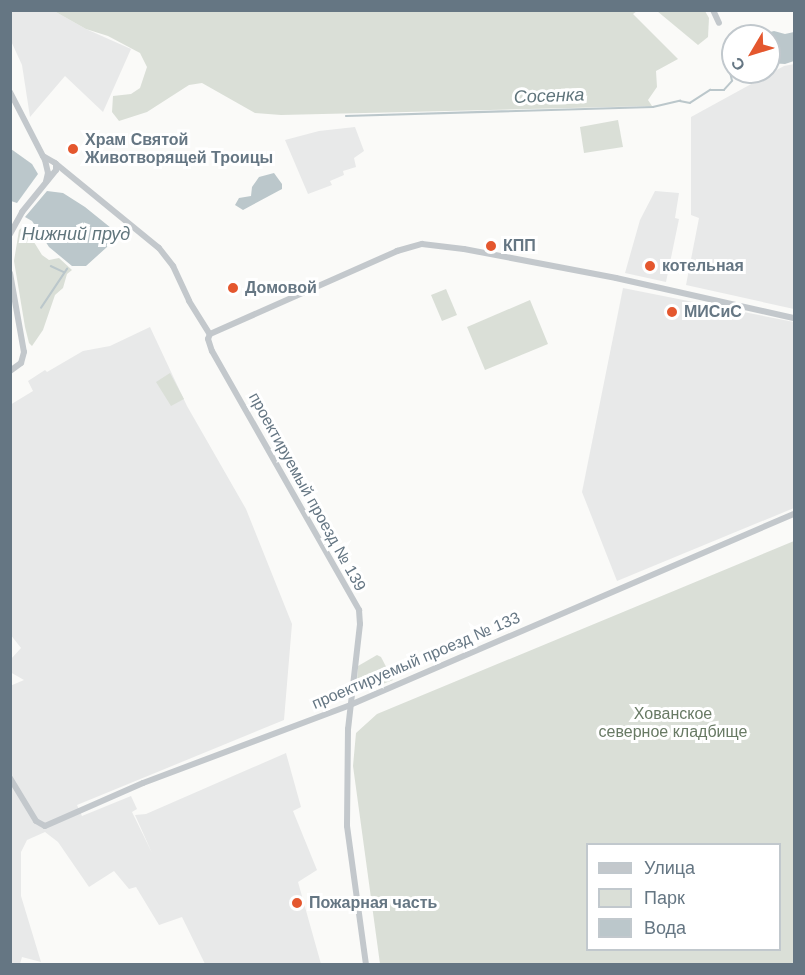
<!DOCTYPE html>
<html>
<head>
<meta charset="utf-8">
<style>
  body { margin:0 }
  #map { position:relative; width:805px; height:975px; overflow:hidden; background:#fafaf8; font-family:Helvetica,sans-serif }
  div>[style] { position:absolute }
  .built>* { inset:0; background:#e8e9e9 }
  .green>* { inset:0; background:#dadfd7 }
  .water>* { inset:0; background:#bbc7cb }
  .stream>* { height:1.5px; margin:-0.75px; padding:0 0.75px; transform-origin:0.75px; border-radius:0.75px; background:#bbc7cb }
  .minor>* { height:6px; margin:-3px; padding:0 3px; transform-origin:3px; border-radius:3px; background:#c3c8cc }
  .dots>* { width:16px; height:16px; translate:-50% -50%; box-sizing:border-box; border:3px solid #fff; border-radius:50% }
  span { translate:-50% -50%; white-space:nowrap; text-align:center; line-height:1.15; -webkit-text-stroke:6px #fff; paint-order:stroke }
  .poi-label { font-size:16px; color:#657683; font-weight:700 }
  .left { translate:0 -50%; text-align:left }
  .street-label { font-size:16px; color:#657683 }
  .park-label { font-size:16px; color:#687a64 }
  .water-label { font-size:18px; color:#60757c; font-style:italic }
  .frame { position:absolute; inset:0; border:12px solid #657683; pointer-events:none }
  .legend { position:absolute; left:586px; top:843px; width:195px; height:108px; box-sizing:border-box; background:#fff; border:2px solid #c1c8cd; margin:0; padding:8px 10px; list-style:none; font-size:18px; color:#657683 }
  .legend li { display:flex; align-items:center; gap:12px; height:30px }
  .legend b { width:30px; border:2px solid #c1c8cd }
  .north { position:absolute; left:721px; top:24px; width:60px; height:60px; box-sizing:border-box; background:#fff; border:2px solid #c1c8cd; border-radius:50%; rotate:232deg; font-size:16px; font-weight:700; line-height:24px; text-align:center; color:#657683 }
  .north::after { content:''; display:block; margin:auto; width:21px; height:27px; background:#e4572e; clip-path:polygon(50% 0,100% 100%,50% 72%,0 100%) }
</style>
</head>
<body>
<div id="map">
  <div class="built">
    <div style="clip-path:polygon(11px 11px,54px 11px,86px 29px,131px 49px,103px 112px,65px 76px,30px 117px,22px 65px,11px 41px)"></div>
    <div style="clip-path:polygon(794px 64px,794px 309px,686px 285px,699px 218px,691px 215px,691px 117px,784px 66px)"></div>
    <div style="clip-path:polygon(355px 127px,364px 151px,354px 158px,356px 167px,343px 171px,344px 175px,330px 181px,332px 185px,308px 194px,285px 140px,319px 131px)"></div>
    <div style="clip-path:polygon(655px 191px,679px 193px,675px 218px,679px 219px,666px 282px,625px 273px,640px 220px)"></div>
    <div style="clip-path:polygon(623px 288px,794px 322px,794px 508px,617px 581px,582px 492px)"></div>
    <div style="clip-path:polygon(150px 327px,187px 406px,246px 509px,292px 624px,284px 720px,77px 805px,82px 816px,131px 796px,137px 809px,132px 812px,152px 853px,135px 815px,146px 814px,286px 753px,301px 807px,293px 811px,317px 870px,298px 882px,321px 964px,205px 964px,182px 917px,159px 925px,136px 887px,129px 889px,114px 871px,89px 887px,58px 842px,45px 832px,27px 840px,21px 852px,21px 896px,41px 962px,22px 957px,20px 964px,11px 964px,10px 686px,24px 680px,10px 672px,11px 659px,21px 648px,10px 634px,10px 405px,33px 391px,28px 381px,45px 370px,47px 372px,83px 351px,110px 346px)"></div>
  </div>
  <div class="green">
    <div style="clip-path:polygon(54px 11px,637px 11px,633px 14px,678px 59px,656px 71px,657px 87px,648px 100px,652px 106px,281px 115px,255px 113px,202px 83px,189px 85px,147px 112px,119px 121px,112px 112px,113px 96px,131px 94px,140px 88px,147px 67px,140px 53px,108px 36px,86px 29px)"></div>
    <div style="clip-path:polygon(657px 11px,705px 11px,709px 18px,708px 37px,698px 45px)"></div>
    <div style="clip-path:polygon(618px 120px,623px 147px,584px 153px,580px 127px)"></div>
    <div style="clip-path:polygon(24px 226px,42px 255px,49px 260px,59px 258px,72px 270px,67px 274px,63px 288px,55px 295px,43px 330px,32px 346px,29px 343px,25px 327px,14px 261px,19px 230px)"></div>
    <div style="clip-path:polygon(446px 289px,457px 315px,442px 321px,431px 295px)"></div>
    <div style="clip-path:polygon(530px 300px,548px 344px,485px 370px,467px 327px)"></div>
    <div style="clip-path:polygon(170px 373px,184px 399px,171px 406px,156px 382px)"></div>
    <div style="clip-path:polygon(evenodd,794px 541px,794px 964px,380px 964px,353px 766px,356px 733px,377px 714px,794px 541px,588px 844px,780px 844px,780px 950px,588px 950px,588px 844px)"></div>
    <div style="clip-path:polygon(377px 655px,381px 657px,393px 680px,356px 694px,358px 666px)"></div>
  </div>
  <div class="water">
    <div style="clip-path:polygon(774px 31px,785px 34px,794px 32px,794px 61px,785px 64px,769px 63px,769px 36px,755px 36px)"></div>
    <div style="clip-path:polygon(11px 149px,32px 164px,38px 174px,17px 203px,11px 201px)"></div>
    <div style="clip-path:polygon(274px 173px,282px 184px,282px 189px,243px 210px,235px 205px,239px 198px,251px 196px,252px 187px,259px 177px)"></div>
    <div style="clip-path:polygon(47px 191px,63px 193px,85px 207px,111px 228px,107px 247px,86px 266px,72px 266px,49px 247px,32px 221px,25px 217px)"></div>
  </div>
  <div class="stream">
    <div style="left:346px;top:116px;width:307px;rotate:-1.7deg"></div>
    <div style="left:653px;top:107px;width:28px;rotate:-13deg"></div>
    <div style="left:680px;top:101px;width:10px;rotate:11deg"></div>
    <div style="left:690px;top:103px;width:24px;rotate:-33deg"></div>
    <div style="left:710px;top:90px;width:14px"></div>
    <div style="left:724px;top:90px;width:12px;rotate:-48deg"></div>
    <div style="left:732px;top:81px;width:9px;rotate:-103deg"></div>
    <div style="left:730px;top:72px;width:4px;rotate:-34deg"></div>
    <div style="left:51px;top:266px;width:14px;rotate:25deg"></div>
    <div style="left:41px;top:308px;width:47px;rotate:-56.3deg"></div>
  </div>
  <div class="minor">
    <div style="left:713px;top:10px;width:14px;rotate:65deg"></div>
    <div style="left:10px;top:92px;width:76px;rotate:62.8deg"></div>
    <div style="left:45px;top:160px;width:13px;rotate:77deg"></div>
    <div style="left:48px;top:173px;width:9px;rotate:103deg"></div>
    <div style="left:43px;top:156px;width:14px;rotate:30deg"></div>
    <div style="left:55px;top:163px;width:134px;rotate:39.3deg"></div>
    <div style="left:159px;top:248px;width:23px;rotate:52deg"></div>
    <div style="left:173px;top:266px;width:38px;rotate:65deg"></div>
    <div style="left:189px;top:301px;width:39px;rotate:58deg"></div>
    <div style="left:10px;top:234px;width:25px;rotate:-61deg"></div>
    <div style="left:22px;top:212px;width:54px;rotate:-51deg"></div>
    <div style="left:56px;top:170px;width:6px;rotate:-90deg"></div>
    <div style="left:10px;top:273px;width:80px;rotate:80deg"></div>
    <div style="left:24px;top:352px;width:11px;rotate:105deg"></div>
    <div style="left:21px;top:363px;width:14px;rotate:144deg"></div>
    <div style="left:210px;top:334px;width:5px;rotate:112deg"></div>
    <div style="left:208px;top:339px;width:13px;rotate:72deg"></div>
    <div style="left:212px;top:351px;width:298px;rotate:60.4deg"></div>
    <div style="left:359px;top:610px;width:14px;rotate:86deg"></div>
    <div style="left:360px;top:624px;width:106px;rotate:96.5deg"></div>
    <div style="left:348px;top:729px;width:97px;rotate:90.6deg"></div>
    <div style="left:347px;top:826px;width:139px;rotate:82.2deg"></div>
    <div style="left:210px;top:334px;width:205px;rotate:-23.9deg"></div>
    <div style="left:397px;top:251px;width:26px;rotate:-16deg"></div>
    <div style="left:422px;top:244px;width:42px;rotate:6.8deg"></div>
    <div style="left:464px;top:249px;width:155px;rotate:10.8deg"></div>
    <div style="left:616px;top:278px;width:182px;rotate:12.7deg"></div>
    <div style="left:10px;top:778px;width:50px;rotate:58.8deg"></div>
    <div style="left:36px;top:821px;width:10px;rotate:29deg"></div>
    <div style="left:45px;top:826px;width:107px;rotate:-23.7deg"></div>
    <div style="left:143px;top:783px;width:221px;rotate:-20.6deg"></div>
    <div style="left:350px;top:705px;width:483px;rotate:-23.3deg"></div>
  </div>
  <div class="dots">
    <div style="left:73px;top:149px;background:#e4572e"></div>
    <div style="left:491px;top:246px;background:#e4572e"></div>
    <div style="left:650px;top:266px;background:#e4572e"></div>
    <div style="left:233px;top:288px;background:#e4572e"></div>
    <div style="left:672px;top:312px;background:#e4572e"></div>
    <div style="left:297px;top:903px;background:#e4572e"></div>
  </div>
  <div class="poi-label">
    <span class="left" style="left:85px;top:149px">Храм Святой<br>Животворящей Троицы</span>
    <span class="left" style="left:503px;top:246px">КПП</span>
    <span class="left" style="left:662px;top:266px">котельная</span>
    <span class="left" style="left:245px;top:288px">Домовой</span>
    <span class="left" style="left:684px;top:312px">МИСиС</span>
    <span class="left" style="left:309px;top:903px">Пожарная часть</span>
  </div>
  <div class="street-label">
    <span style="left:307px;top:492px;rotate:61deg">проектируемый проезд № 139</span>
    <span style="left:416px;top:661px;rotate:-23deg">проектируемый проезд № 133</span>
  </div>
  <div class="park-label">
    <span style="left:673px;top:723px">Хованское<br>северное кладбище</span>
  </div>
  <div class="water-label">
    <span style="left:549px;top:96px;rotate:-2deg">Сосенка</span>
    <span style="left:76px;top:234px">Нижний пруд</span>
  </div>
  <div class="frame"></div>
  <ul class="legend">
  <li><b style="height:8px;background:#c3c8cc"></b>Улица</li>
  <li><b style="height:16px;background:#dadfd7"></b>Парк</li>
  <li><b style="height:16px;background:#bbc7cb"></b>Вода</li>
  </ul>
  <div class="north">С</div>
</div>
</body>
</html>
